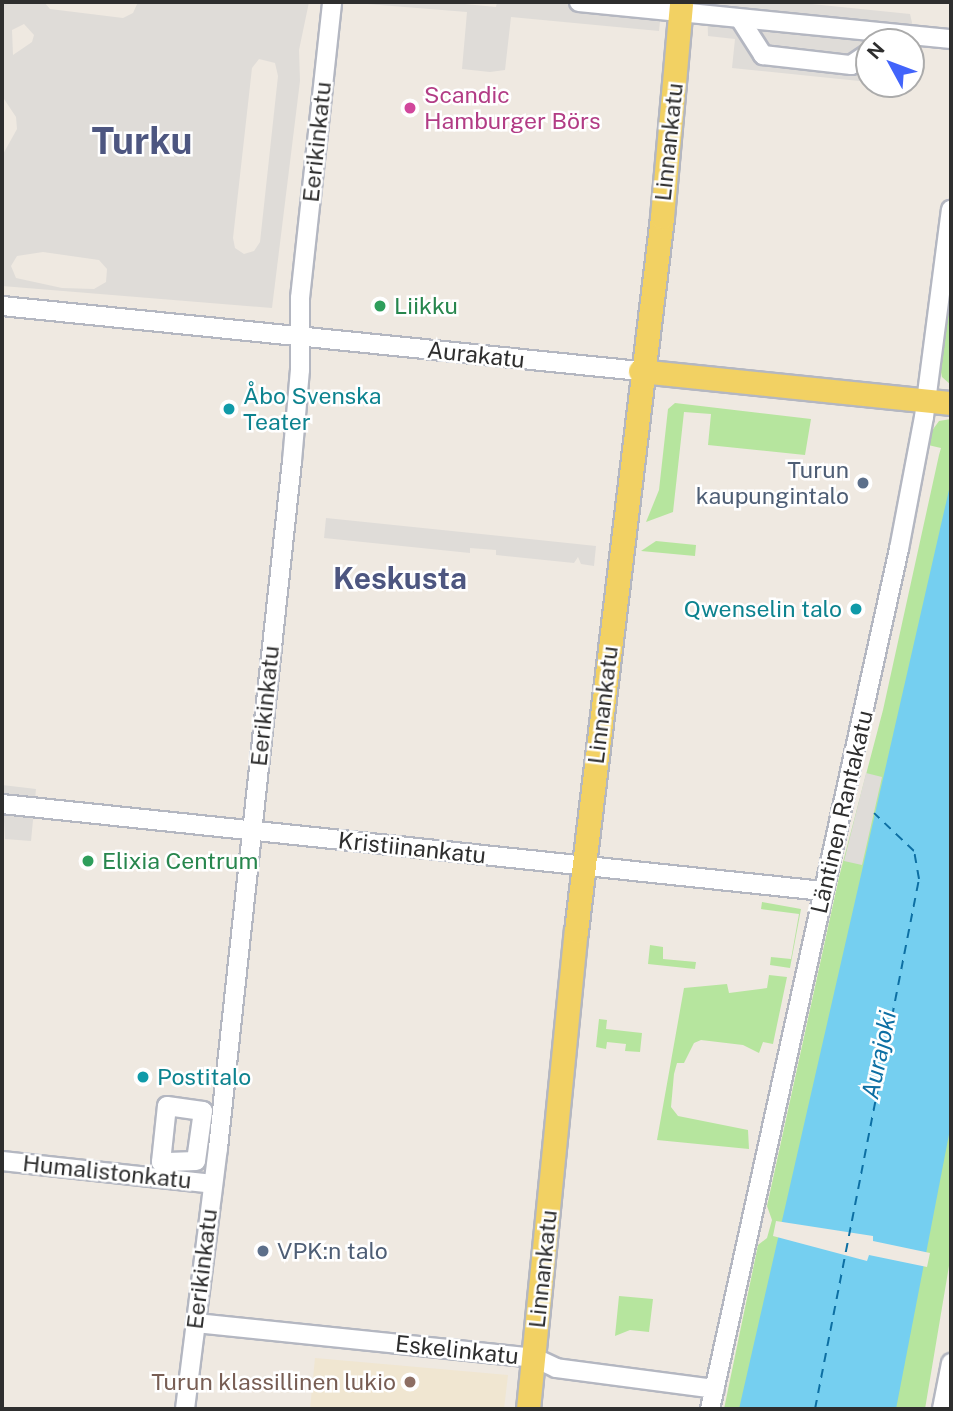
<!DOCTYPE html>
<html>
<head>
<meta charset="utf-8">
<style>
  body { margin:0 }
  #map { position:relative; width:953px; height:1411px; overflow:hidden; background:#efe9e1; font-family:"Public Sans",sans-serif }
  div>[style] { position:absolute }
  .education>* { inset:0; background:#f0e6d1 }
  .green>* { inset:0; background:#b6e59e }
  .plaza>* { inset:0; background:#dfdcd8 }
  .water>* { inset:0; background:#75cff0 }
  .pier>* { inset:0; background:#efe9e1 }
  .ferry>* { height:2px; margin-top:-1px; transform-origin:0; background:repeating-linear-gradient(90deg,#0d6fa3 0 9px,transparent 0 16px) }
  .roads { filter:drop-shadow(2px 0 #b4b7c1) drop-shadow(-2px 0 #b4b7c1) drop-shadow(0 2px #b4b7c1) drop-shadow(0 -2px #b4b7c1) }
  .minor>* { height:18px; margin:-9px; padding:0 9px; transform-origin:9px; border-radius:9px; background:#fff }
  .major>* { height:23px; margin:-11.5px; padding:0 11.5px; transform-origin:11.5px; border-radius:11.5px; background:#f2d163 }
  .dots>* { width:19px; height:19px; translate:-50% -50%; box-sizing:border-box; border:4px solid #fff; border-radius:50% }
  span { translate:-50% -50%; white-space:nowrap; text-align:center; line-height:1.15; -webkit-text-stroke:5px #fff; paint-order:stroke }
  .hotel-label { font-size:23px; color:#b23c85 }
  .left { translate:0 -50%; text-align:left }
  .street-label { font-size:23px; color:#2e2e2e }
  .leisure-label { font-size:23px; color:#27864d }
  .culture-label { font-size:23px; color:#0d838f }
  .right { translate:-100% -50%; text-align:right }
  .service-label { font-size:23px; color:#4e5e75 }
  .education-label { font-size:23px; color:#785e54 }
  .water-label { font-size:24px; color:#0d6fa3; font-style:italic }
  .district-label { font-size:30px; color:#4d5680; font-weight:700 }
  .town-label { font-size:37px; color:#4d5680; font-weight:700 }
  .frame { position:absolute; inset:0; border:4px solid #2e2e2e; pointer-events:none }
  .north { position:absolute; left:855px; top:28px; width:70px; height:70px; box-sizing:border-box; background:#fff; border:2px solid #ababab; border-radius:50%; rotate:311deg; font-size:19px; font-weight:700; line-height:28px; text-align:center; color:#2e2e2e }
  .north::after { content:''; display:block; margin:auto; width:24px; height:32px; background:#4264fb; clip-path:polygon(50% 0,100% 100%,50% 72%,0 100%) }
</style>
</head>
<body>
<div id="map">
  <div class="education">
    <div style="clip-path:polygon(315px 1358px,508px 1375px,504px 1409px,310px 1409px)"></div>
  </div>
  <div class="green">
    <div style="clip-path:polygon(951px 260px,951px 385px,942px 377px,938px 359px)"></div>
    <div style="clip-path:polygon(675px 403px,811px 419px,805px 455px,708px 445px,711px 414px,684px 412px,673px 512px,646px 522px,659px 490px,668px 409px)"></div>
    <div style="clip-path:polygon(951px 419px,951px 1254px,925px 1409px,724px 1409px,758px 1245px,767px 1238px,772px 1220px,767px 1206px,839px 877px,883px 710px,939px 455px,941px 448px,928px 445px,931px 432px,939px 421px)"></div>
    <div style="clip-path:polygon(656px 541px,696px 545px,695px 556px,641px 551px)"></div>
    <div style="clip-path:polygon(762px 902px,801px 909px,790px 968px,770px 965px,771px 957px,791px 959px,799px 914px,761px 909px)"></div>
    <div style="clip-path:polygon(650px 945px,663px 947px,663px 959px,696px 962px,695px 969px,648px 964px)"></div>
    <div style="clip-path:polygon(769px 975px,787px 977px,773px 1044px,763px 1042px,759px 1053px,743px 1045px,701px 1040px,694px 1043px,684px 1063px,677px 1063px,674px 1074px,671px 1107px,678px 1116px,748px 1130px,749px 1149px,657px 1140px,684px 988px,727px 984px,729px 993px,767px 988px)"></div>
    <div style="clip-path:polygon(599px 1019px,607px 1020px,606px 1029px,642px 1033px,640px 1052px,625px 1051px,626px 1044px,607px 1042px,606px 1049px,596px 1047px)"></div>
    <div style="clip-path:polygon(619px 1296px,653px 1299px,649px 1332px,630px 1330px,615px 1336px)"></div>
  </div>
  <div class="plaza">
    <div style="clip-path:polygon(evenodd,2px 2px,44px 2px,50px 9px,123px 18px,133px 13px,138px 2px,309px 2px,299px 50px,300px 81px,272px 308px,2px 286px,2px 156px,17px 129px,16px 117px,2px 96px,2px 2px,24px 24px,34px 35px,32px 42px,13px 55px,12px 30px,24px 24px,2px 2px,259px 59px,275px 63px,278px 76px,260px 242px,254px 251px,244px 254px,235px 248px,233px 238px,252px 68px,259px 59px,2px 2px,43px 252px,99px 260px,107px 269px,106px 282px,94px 289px,62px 288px,16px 278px,11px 266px,17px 256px,43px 252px)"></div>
    <div style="clip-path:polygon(444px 2px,496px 7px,497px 2px,662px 2px,659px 31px,511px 17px,505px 70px,490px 72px,462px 69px,467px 12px,355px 3px)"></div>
    <div style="clip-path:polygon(707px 2px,792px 2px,910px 14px,920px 57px,911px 56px,911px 42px,869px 42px,869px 82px,732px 68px,735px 39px,708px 36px)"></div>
    <div style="clip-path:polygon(326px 518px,596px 546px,594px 566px,581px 564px,578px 557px,574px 563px,496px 555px,496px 550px,470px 548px,470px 553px,324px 538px)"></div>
    <div style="clip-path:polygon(866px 773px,882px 777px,862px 865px,844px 861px)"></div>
    <div style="clip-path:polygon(2px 785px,36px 789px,31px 841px,5px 839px)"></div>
  </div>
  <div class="water">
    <div style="clip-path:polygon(951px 481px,951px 1124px,896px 1409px,739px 1409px)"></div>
  </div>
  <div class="pier">
    <div style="clip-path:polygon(776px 1221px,873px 1236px,873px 1241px,930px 1253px,927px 1267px,869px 1255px,867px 1261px,773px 1236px)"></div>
  </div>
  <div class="ferry">
    <div style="left:815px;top:1409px;width:540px;rotate:-78.9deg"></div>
    <div style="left:919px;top:879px;width:28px;rotate:-100deg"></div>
    <div style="left:914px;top:851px;width:55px;rotate:-136.5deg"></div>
  </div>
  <div class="roads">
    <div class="minor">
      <div style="left:579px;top:2px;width:374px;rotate:5.7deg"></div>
      <div style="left:740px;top:19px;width:43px;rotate:57.4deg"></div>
      <div style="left:763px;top:55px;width:89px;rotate:6.5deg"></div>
      <div style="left:851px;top:65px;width:22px;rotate:-34deg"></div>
      <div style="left:2px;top:306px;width:641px;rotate:5.82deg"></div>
      <div style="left:2px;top:804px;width:826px;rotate:6.05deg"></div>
      <div style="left:167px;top:1106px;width:36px;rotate:8deg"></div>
      <div style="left:203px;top:1111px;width:50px;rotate:98deg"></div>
      <div style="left:196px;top:1161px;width:35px;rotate:178deg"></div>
      <div style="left:161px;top:1162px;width:56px;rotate:-83.9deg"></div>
      <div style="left:2px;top:1161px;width:212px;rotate:6.2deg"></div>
      <div style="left:196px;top:1323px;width:341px;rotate:5.9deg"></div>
      <div style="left:535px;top:1358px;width:23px;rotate:25deg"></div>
      <div style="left:556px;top:1368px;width:160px;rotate:7.5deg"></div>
      <div style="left:185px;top:1409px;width:263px;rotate:-82.8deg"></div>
      <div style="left:218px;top:1148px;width:691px;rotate:-83.85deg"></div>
      <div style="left:292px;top:461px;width:91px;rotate:-85deg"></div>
      <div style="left:300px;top:370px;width:72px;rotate:-90deg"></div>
      <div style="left:300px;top:298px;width:298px;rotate:-83.8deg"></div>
      <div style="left:710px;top:1409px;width:881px;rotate:-77.61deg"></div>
      <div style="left:899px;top:549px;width:134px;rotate:-79.3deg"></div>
      <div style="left:924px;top:417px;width:209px;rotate:-82.6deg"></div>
      <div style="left:942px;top:1409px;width:47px;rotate:-78.9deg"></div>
    </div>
    <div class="major">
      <div style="left:640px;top:371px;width:313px;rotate:5.9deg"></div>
      <div style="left:528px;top:1409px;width:480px;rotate:-84.3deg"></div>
      <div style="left:576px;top:931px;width:719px;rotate:-83.13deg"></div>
      <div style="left:662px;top:217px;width:216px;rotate:-84.9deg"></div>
    </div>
  </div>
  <div class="dots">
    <div style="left:410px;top:108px;background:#d1479c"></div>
    <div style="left:380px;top:306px;background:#2e9e5b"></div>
    <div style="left:229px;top:409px;background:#0f9aa8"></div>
    <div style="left:863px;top:483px;background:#5c6f8a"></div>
    <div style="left:856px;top:609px;background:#0f9aa8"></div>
    <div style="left:88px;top:861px;background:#2e9e5b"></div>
    <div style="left:143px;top:1077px;background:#0f9aa8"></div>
    <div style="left:263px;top:1251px;background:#5c6f8a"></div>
    <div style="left:410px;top:1382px;background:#8d6e63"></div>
  </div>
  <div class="hotel-label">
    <span class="left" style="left:424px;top:108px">Scandic<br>Hamburger Börs</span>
  </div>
  <div class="street-label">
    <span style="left:317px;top:142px;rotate:-84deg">Eerikinkatu</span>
    <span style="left:669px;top:142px;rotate:-84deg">Linnankatu</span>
    <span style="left:476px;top:355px;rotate:6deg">Aurakatu</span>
    <span style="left:603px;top:705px;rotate:-83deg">Linnankatu</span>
    <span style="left:265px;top:706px;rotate:-84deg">Eerikinkatu</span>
    <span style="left:842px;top:812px;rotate:-77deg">Läntinen Rantakatu</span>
    <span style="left:412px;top:848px;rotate:6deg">Kristiinankatu</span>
    <span style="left:107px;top:1172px;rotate:6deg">Humalistonkatu</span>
    <span style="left:202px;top:1269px;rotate:-83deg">Eerikinkatu</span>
    <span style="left:543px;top:1269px;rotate:-84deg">Linnankatu</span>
    <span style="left:457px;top:1350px;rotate:6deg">Eskelinkatu</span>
  </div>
  <div class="leisure-label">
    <span class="left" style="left:394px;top:306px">Liikku</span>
    <span class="left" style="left:102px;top:861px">Elixia Centrum</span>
  </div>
  <div class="culture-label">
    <span class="left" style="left:243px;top:409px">Åbo Svenska<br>Teater</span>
    <span class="right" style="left:842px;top:609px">Qwenselin talo</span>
    <span class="left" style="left:157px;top:1077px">Postitalo</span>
  </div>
  <div class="service-label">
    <span class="right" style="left:849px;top:483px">Turun<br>kaupungintalo</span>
    <span class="left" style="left:277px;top:1251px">VPK:n talo</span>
  </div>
  <div class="education-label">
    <span class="right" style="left:396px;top:1382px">Turun klassillinen lukio</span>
  </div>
  <div class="water-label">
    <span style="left:879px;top:1055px;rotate:-78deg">Aurajoki</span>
  </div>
  <div class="district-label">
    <span style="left:400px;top:578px">Keskusta</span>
  </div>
  <div class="town-label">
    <span style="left:142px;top:141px">Turku</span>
  </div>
  <div class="frame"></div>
  <div class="north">N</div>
</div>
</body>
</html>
